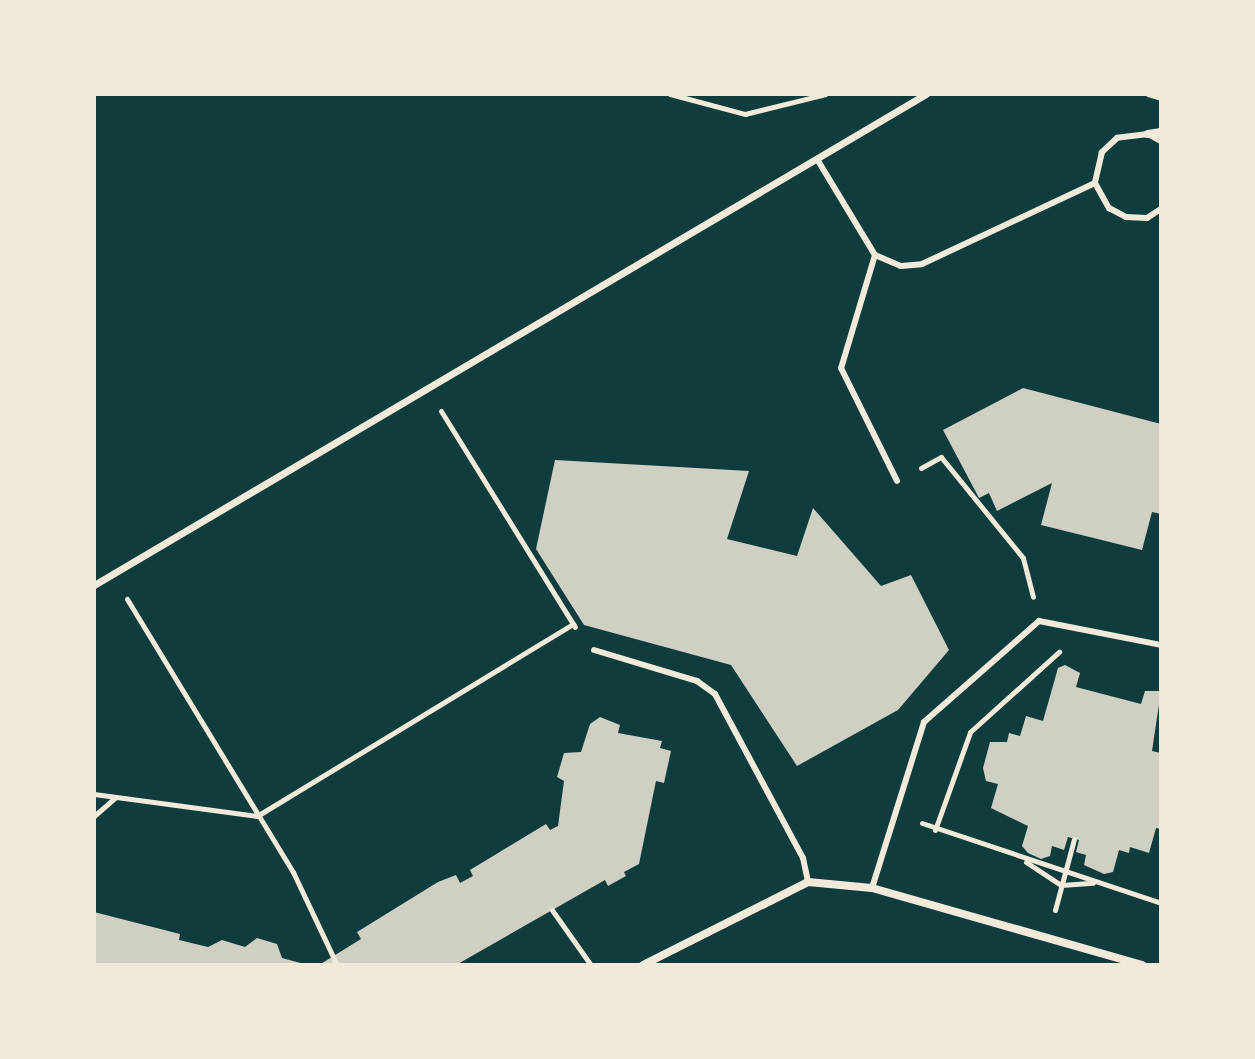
<!DOCTYPE html>
<html>
<head>
<meta charset="utf-8">
<style>
  body { margin:0 }
  #map { position:relative; width:1255px; height:1059px; overflow:hidden; background:#0f3d3e; font-family:"Asap Condensed",sans-serif }
  div>[style] { position:absolute }
  .building>* { inset:0; background:#cfcfc3 }
  .path>* { height:5px; margin:-2.5px; padding:0 2.5px; transform-origin:2.5px; border-radius:2.5px; background:#f1e9da }
  .service>* { height:6px; margin:-3px; padding:0 3px; transform-origin:3px; border-radius:3px; background:#f1e9da }
  .pedestrian>* { height:7px; margin:-3.5px; padding:0 3.5px; transform-origin:3.5px; border-radius:3.5px; background:#f1e9da }
  .minor>* { height:8px; margin:-4px; padding:0 4px; transform-origin:4px; border-radius:4px; background:#f1e9da }
  span { translate:-50% -50%; white-space:nowrap; text-align:center; line-height:1.15; -webkit-text-stroke:6px #f1e9da; paint-order:stroke }
  .frame { position:absolute; inset:0; border:96px solid #f1e9da; pointer-events:none }
</style>
</head>
<body>
<div id="map">
  <div class="building">
    <div style="clip-path:polygon(1023px 388px,1161px 424px,1161px 514px,1152px 512px,1142px 550px,1041px 525px,1052px 483px,997px 511px,989px 493px,979px 498px,943px 430px)"></div>
    <div style="clip-path:polygon(555px 460px,749px 471px,727px 539px,797px 556px,813px 508px,881px 586px,911px 575px,949px 650px,898px 710px,797px 766px,731px 665px,584px 625px,536px 549px)"></div>
    <div style="clip-path:polygon(1065px 665px,1080px 673px,1076px 687px,1141px 704px,1145px 691px,1161px 691px,1152px 751px,1161px 753px,1161px 829px,1156px 828px,1149px 853px,1130px 847px,1129px 853px,1119px 850px,1113px 872px,1104px 874px,1084px 865px,1086px 855px,1076px 852px,1079px 840px,1068px 837px,1064px 850px,1052px 846px,1050px 856px,1041px 859px,1028px 853px,1022px 846px,1028px 826px,991px 808px,998px 784px,986px 781px,983px 768px,990px 742px,1007px 742px,1009px 733px,1020px 736px,1026px 716px,1043px 721px,1058px 668px)"></div>
    <div style="clip-path:polygon(600px 717px,620px 725px,618px 733px,662px 741px,660px 748px,671px 751px,664px 783px,656px 781px,639px 864px,624px 872px,626px 876px,608px 886px,605px 880px,456px 965px,319px 965px,361px 939px,357px 932px,438px 882px,456px 875px,460px 883px,473px 876px,470px 870px,546px 824px,550px 830px,558px 826px,564px 781px,557px 777px,564px 753px,581px 752px,590px 724px)"></div>
    <div style="clip-path:polygon(94px 912px,180px 934px,179px 940px,208px 947px,222px 940px,245px 947px,257px 938px,277px 944px,282px 958px,308px 965px,94px 965px)"></div>
  </div>
  <div class="path">
    <div style="left:670px;top:94px;width:78px;rotate:14.9deg"></div>
    <div style="left:745px;top:114px;width:83px;rotate:-13.9deg"></div>
    <div style="left:1148px;top:94px;width:14px;rotate:17deg"></div>
    <div style="left:441px;top:411px;width:254px;rotate:58.2deg"></div>
    <div style="left:921px;top:468px;width:23px;rotate:-29deg"></div>
    <div style="left:941px;top:457px;width:130px;rotate:50.9deg"></div>
    <div style="left:1023px;top:558px;width:40px;rotate:75.6deg"></div>
    <div style="left:127px;top:599px;width:320px;rotate:58.7deg"></div>
    <div style="left:293px;top:872px;width:103px;rotate:64.7deg"></div>
    <div style="left:94px;top:794px;width:164px;rotate:7.7deg"></div>
    <div style="left:257px;top:816px;width:370px;rotate:-31.3deg"></div>
    <div style="left:94px;top:816px;width:28px;rotate:-41deg"></div>
    <div style="left:922px;top:823px;width:252px;rotate:18.5deg"></div>
    <div style="left:935px;top:830px;width:104px;rotate:-70.3deg"></div>
    <div style="left:970px;top:732px;width:120px;rotate:-42deg"></div>
    <div style="left:1026px;top:862px;width:42px;rotate:33.3deg"></div>
    <div style="left:1061px;top:885px;width:32px;rotate:-4deg"></div>
    <div style="left:552px;top:910px;width:67px;rotate:54.7deg"></div>
    <div style="left:1055px;top:910px;width:73px;rotate:-75deg"></div>
  </div>
  <div class="service">
    <div style="left:1161px;top:141px;width:15px;rotate:-152deg"></div>
    <div style="left:1148px;top:134px;width:31px;rotate:173deg"></div>
    <div style="left:1117px;top:138px;width:21px;rotate:137deg"></div>
    <div style="left:1102px;top:152px;width:32px;rotate:103deg"></div>
    <div style="left:1095px;top:183px;width:29px;rotate:61deg"></div>
    <div style="left:1109px;top:208px;width:19px;rotate:28deg"></div>
    <div style="left:1126px;top:217px;width:21px;rotate:3deg"></div>
    <div style="left:1147px;top:218px;width:17px;rotate:-33deg"></div>
    <div style="left:817px;top:159px;width:112px;rotate:58.9deg"></div>
    <div style="left:875px;top:255px;width:28px;rotate:23deg"></div>
    <div style="left:901px;top:266px;width:21px;rotate:-5deg"></div>
    <div style="left:922px;top:264px;width:191px;rotate:-25.1deg"></div>
    <div style="left:875px;top:255px;width:118px;rotate:106.7deg"></div>
    <div style="left:841px;top:368px;width:126px;rotate:63.6deg"></div>
    <div style="left:594px;top:650px;width:108px;rotate:16.8deg"></div>
    <div style="left:697px;top:681px;width:22px;rotate:36deg"></div>
    <div style="left:715px;top:694px;width:186px;rotate:61.8deg"></div>
    <div style="left:803px;top:858px;width:25px;rotate:78deg"></div>
    <div style="left:872px;top:888px;width:174px;rotate:-72.6deg"></div>
    <div style="left:924px;top:722px;width:153px;rotate:-41.3deg"></div>
    <div style="left:1039px;top:621px;width:124px;rotate:11.1deg"></div>
  </div>
  <div class="pedestrian">
    <div style="left:94px;top:585px;width:966px;rotate:-30.55deg"></div>
  </div>
  <div class="minor">
    <div style="left:1148px;top:134px;width:13px;rotate:-9deg"></div>
    <div style="left:643px;top:965px;width:185px;rotate:-26.7deg"></div>
    <div style="left:808px;top:882px;width:64px;rotate:5.4deg"></div>
    <div style="left:872px;top:888px;width:281px;rotate:15.9deg"></div>
  </div>
  <div class="frame"></div>
</div>
</body>
</html>
